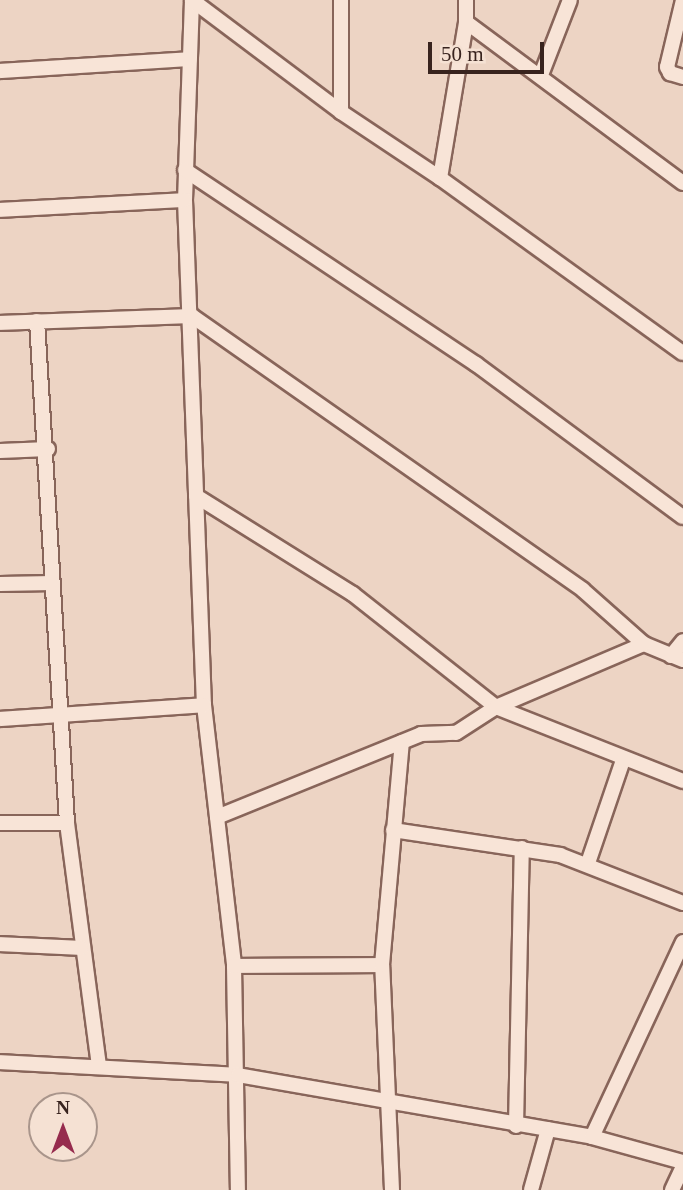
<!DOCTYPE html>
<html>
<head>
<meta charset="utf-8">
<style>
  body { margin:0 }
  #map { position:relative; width:683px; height:1190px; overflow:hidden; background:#edd4c4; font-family:"Times New Roman",serif }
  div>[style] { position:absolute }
  .roads { filter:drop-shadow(2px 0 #88655a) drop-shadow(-2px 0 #88655a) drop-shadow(0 2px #88655a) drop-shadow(0 -2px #88655a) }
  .street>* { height:14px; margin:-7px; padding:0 7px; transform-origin:7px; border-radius:7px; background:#f8e4d7 }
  span { translate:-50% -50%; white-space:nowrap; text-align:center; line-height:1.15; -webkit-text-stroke:6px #f5e1d3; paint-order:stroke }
  .north { position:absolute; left:28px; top:1092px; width:70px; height:70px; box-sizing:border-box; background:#f5e1d3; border:2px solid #a9958b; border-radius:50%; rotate:0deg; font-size:19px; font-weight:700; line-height:28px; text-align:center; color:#38231e }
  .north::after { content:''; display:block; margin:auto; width:24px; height:32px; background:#962b4d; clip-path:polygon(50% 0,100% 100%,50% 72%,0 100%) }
  .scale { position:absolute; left:428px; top:42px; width:116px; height:32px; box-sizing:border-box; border:4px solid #38231e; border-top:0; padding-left:9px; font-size:21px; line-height:24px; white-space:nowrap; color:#38231e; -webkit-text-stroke:5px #f5e1d3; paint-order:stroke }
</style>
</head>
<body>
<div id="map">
  <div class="roads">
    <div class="street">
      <div style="left:192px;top:0;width:200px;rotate:92deg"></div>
      <div style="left:185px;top:200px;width:505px;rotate:87.85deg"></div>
      <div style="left:204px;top:705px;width:263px;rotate:83.4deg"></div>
      <div style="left:234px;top:966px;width:224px;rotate:89deg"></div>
      <div style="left:192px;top:0;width:186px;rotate:36.9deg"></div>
      <div style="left:341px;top:112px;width:119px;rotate:33.7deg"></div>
      <div style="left:440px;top:178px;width:299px;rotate:35.8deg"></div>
      <div style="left:341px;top:0;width:112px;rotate:90deg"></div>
      <div style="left:683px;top:0;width:69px;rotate:103.4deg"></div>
      <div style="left:667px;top:67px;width:7px;rotate:63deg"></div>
      <div style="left:670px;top:73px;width:14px;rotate:17deg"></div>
      <div style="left:466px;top:22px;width:270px;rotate:36.6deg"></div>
      <div style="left:0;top:71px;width:190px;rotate:-3.6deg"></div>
      <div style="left:541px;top:75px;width:80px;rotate:-68.9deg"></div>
      <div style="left:185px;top:170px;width:350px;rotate:33.7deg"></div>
      <div style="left:476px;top:364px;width:257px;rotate:36.5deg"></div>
      <div style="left:440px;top:178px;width:158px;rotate:-80.5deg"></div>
      <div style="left:466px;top:22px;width:22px;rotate:-90deg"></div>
      <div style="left:0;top:210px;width:185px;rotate:-3.1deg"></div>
      <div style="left:37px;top:321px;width:503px;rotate:86.58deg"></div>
      <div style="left:67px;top:823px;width:244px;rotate:82.5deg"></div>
      <div style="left:0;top:323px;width:192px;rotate:-2.1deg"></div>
      <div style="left:192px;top:316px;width:477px;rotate:35deg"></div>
      <div style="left:583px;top:590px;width:81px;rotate:41.5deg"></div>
      <div style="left:644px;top:644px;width:42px;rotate:22.3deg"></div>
      <div style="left:0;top:451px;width:48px;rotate:-2.4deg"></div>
      <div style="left:196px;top:496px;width:185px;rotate:32deg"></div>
      <div style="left:353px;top:594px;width:182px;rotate:38.3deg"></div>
      <div style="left:496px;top:707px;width:201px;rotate:21.6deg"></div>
      <div style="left:0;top:584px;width:53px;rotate:-1.1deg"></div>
      <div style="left:671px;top:656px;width:19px;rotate:-51deg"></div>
      <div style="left:0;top:719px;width:204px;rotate:-3.9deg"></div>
      <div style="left:217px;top:817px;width:220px;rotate:-22.1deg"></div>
      <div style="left:421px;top:734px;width:35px;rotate:-2deg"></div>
      <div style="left:456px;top:733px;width:48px;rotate:-33deg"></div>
      <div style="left:496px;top:707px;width:161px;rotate:-23.1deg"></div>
      <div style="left:0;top:823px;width:67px"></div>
      <div style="left:393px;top:830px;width:169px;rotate:8.5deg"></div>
      <div style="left:560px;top:855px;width:132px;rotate:21.3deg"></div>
      <div style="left:588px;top:863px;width:109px;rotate:-71.2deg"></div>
      <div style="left:0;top:944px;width:81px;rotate:2.8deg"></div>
      <div style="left:234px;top:966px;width:148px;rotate:-0.4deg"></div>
      <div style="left:0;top:1062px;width:238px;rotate:3.1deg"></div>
      <div style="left:238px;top:1075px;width:359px;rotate:9.9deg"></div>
      <div style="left:592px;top:1137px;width:94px;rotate:15.4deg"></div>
      <div style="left:516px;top:1126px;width:278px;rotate:-88.8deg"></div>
      <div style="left:592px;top:1137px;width:215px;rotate:-65deg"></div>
      <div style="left:392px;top:1190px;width:225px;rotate:-92.5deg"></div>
      <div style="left:382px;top:965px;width:224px;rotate:-84.9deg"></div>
      <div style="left:531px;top:1190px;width:63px;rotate:-74.4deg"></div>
      <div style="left:672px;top:1190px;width:26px;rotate:-65deg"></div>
    </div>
  </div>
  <div class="north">N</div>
  <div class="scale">50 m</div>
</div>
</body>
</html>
